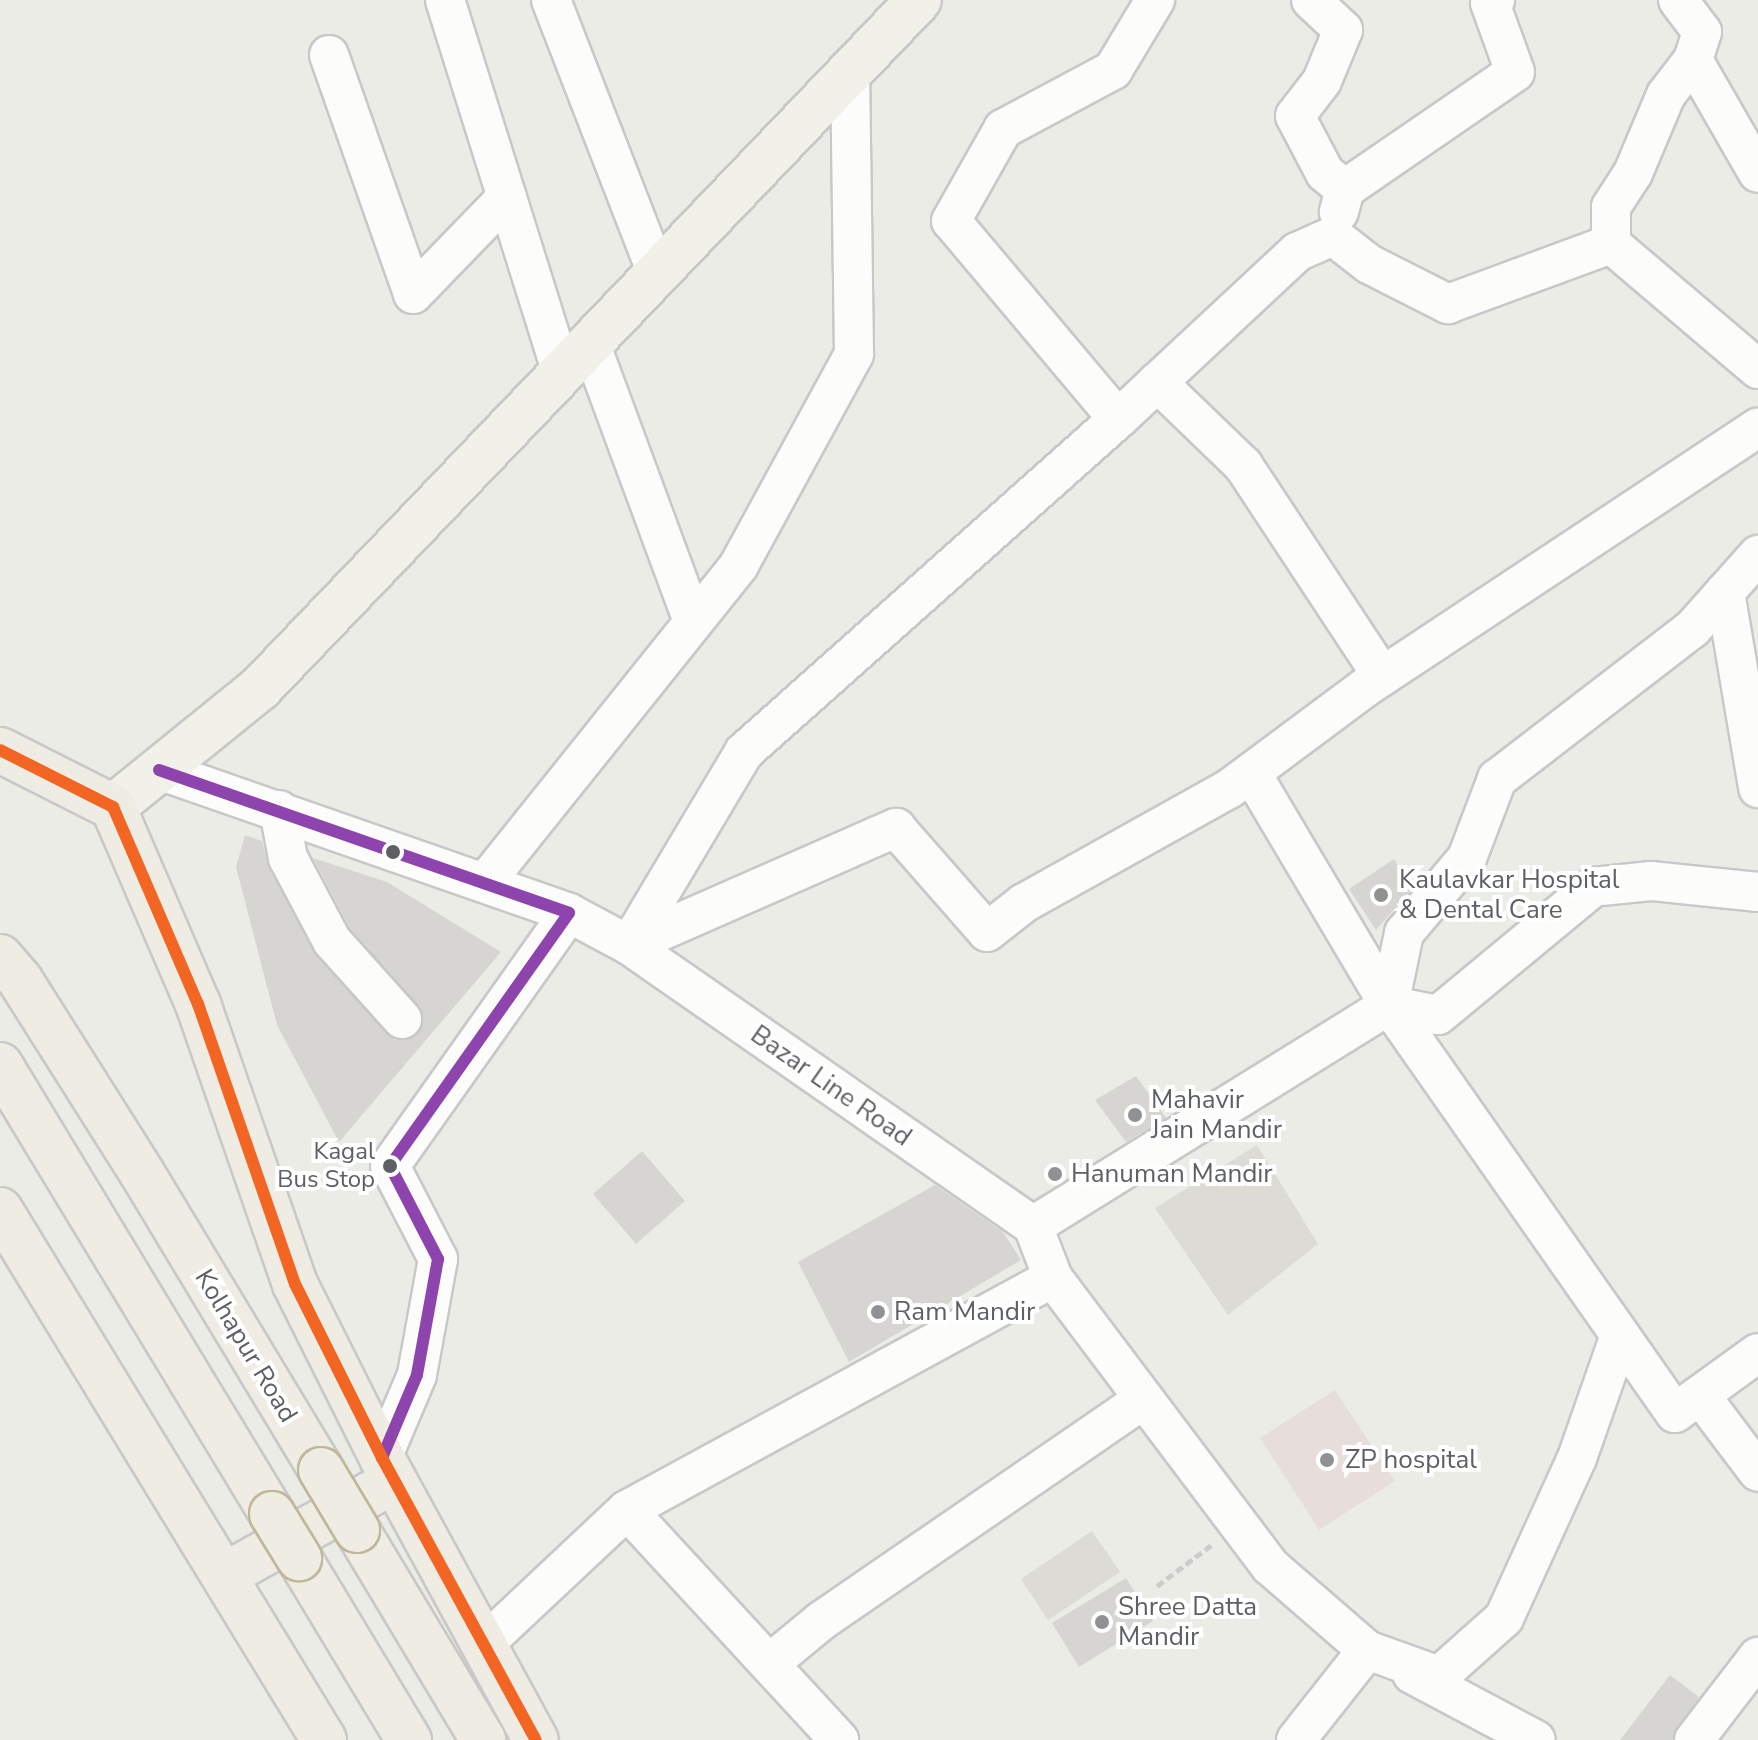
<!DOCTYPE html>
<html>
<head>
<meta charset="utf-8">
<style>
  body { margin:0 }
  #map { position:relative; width:1758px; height:1740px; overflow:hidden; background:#ecece7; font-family:"Nunito Sans",sans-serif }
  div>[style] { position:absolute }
  .education>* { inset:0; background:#dcdbd6 }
  .medical>* { inset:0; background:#e7dedb }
  .building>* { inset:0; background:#d6d5d2 }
  .path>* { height:5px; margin-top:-2.5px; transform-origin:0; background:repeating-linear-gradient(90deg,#c9cdcb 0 8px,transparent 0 12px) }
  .roads { filter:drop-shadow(2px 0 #c8c8c8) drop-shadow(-2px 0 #c8c8c8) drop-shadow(0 2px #c8c8c8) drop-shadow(0 -2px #c8c8c8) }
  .minor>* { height:38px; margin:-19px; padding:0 19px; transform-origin:19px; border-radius:19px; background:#fcfcfb }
  .major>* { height:44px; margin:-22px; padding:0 22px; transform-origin:22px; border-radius:22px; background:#f1f1e9 }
  .highway>* { height:44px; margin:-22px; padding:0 22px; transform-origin:22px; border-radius:22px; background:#eeece3 }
  .bridges { filter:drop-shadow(2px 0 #c0b798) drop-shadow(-2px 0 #c0b798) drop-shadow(0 2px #c0b798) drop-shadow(0 -2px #c0b798) }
  .highway-bridge>* { height:44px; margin:-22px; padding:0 22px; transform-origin:22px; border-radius:22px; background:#eeece3 }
  .bus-1>* { height:12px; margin:-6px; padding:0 6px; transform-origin:6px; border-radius:6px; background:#8e44ad }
  .bus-2>* { height:12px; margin:-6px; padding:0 6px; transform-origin:6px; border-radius:6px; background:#f26522 }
  .dots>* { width:22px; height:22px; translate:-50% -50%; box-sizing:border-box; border:4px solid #fff; border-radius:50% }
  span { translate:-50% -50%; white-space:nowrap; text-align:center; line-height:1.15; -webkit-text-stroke:8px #fff; paint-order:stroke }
  .bus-label { font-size:24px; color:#5d6064 }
  .right { translate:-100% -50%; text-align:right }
  .poi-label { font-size:26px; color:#5d6064 }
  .left { translate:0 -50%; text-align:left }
  .street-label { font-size:26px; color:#5d6064 }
</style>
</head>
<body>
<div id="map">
  <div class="education">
    <div style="clip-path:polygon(1257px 1145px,1318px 1244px,1228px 1315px,1155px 1208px)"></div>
    <div style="clip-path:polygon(1092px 1531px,1120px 1572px,1048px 1620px,1021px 1579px)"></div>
  </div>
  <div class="medical">
    <div style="clip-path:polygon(1335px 1390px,1395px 1481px,1319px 1530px,1260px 1438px)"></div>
  </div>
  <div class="building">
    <div style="clip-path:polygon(245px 835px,262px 841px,269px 868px,315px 955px,394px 1040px,417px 1035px,423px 1014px,350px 928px,313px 858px,387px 882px,501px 952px,339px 1142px,277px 1025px,236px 867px)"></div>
    <div style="clip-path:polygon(1394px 859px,1413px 888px,1376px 930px,1349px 889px)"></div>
    <div style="clip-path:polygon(1136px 1076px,1166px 1118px,1126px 1142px,1095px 1100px)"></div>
    <div style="clip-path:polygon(642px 1151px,685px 1201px,636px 1244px,593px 1194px)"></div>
    <div style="clip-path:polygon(935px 1185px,1003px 1232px,1021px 1260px,849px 1362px,798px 1262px)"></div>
    <div style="clip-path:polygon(1126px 1578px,1153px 1621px,1079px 1667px,1052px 1623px)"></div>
    <div style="clip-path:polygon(1670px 1675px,1699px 1697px,1672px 1740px,1620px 1740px)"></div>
  </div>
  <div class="path">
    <div style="left:1157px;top:1586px;width:71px;rotate:-37deg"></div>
  </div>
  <div class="roads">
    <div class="minor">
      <div style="left:445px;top:0;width:391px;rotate:72.6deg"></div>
      <div style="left:551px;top:0;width:293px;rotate:68.8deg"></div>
      <div style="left:1311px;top:0;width:44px;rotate:43.2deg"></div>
      <div style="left:1343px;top:30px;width:55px;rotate:112.4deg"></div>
      <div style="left:1322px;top:81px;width:44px;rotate:127.6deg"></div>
      <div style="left:1295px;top:116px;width:64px;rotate:62.2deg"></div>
      <div style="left:1325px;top:173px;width:26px;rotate:39deg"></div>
      <div style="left:1345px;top:189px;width:24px;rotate:105deg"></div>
      <div style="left:1678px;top:0;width:40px;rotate:53deg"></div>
      <div style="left:1702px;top:32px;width:29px;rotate:108deg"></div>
      <div style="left:1693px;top:60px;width:130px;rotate:60.1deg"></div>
      <div style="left:329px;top:55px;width:253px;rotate:70.6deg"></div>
      <div style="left:413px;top:294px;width:135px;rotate:-45.9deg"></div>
      <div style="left:1345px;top:189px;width:206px;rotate:-34.5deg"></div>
      <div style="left:1515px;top:72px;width:73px;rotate:-109.9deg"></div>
      <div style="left:1490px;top:3px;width:6px;rotate:-31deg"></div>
      <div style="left:1611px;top:244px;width:37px;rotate:-90deg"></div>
      <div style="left:1611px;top:207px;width:40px;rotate:-57.1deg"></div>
      <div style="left:1633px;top:173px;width:85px;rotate:-67.1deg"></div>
      <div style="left:1666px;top:95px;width:44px;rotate:-52.4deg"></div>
      <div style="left:590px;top:343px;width:296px;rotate:69.7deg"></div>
      <div style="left:1157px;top:382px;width:120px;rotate:44deg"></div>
      <div style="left:1243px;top:465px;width:253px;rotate:56.6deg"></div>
      <div style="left:1118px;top:419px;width:245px;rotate:-43deg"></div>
      <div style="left:1297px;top:252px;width:39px;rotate:-24deg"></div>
      <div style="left:1333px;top:236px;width:46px;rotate:37.9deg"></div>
      <div style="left:1369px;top:264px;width:89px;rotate:26.9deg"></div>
      <div style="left:1448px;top:304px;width:174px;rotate:-20.2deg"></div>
      <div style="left:1611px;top:244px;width:193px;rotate:40.4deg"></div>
      <div style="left:1725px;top:592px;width:199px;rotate:80.4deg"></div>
      <div style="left:159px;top:770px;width:434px;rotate:19.2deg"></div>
      <div style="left:569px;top:913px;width:310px;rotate:125.3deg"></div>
      <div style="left:390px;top:1166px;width:105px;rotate:62.7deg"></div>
      <div style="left:438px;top:1259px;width:118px;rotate:100.3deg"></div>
      <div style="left:417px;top:1375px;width:90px;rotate:112.9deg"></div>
      <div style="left:279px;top:810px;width:49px;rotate:79.4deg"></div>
      <div style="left:288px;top:858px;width:94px;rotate:62.1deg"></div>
      <div style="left:332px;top:941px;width:105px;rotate:48.1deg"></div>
      <div style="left:487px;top:880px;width:403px;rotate:-51.3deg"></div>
      <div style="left:739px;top:565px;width:240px;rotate:-61.4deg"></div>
      <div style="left:854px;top:354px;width:282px;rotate:-90.8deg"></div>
      <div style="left:1758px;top:892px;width:108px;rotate:-174.1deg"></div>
      <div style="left:1651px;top:881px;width:58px;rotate:174.1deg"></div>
      <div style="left:1593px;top:887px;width:201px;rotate:140.4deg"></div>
      <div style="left:1438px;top:1015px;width:50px;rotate:-168.5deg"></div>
      <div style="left:1389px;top:1005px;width:498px;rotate:55deg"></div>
      <div style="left:1675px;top:1413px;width:102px;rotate:-35.9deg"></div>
      <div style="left:569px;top:913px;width:68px;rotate:28.1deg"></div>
      <div style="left:629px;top:945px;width:492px;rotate:34.8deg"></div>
      <div style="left:629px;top:945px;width:292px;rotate:-23.7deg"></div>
      <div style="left:896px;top:828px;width:138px;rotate:48.8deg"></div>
      <div style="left:987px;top:932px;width:47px;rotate:-38.1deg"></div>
      <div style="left:1024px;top:903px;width:235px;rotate:-29.1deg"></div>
      <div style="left:1229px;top:789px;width:171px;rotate:-36.7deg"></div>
      <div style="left:1366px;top:687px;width:470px;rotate:-33.5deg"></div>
      <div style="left:629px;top:945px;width:225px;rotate:-59.2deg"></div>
      <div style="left:744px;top:752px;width:501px;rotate:-41.68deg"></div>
      <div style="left:1118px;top:419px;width:259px;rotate:-130.1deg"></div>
      <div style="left:951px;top:221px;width:106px;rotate:-60.5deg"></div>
      <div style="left:1003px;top:129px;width:125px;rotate:-28.2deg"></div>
      <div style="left:1113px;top:70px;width:82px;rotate:-59deg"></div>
      <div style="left:1389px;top:1005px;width:74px;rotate:-78.2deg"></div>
      <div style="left:1404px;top:933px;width:98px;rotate:-50deg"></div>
      <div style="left:1467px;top:858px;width:85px;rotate:-69.2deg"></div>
      <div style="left:1497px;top:779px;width:247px;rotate:-37.6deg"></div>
      <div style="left:1693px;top:628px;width:98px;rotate:-48.3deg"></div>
      <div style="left:1033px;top:1226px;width:419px;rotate:-31.8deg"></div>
      <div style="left:1389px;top:1005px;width:270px;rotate:-120.7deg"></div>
      <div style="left:1053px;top:1278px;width:361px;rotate:53deg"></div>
      <div style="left:1270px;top:1566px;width:128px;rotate:40.9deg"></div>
      <div style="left:1367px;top:1650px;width:77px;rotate:19.9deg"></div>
      <div style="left:1439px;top:1676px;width:87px;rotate:-41.7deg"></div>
      <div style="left:1504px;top:1618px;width:176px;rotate:-65.5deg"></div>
      <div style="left:1577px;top:1458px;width:130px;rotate:-70.7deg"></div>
      <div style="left:1700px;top:1395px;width:96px;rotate:53deg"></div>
      <div style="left:627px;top:1510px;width:313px;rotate:47.3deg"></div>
      <div style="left:483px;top:1645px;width:197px;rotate:-43.2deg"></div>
      <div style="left:627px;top:1510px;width:485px;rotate:-28.6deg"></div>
      <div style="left:1053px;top:1278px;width:56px;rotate:-111deg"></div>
      <div style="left:769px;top:1664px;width:67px;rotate:-39.6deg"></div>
      <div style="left:821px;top:1621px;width:392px;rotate:-34.5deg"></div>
      <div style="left:1412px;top:1674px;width:140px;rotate:28deg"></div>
      <div style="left:1296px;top:1740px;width:115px;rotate:-51.7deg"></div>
      <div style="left:1694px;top:1740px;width:105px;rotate:-52.4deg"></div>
    </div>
    <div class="major">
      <div style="left:113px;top:807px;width:191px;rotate:-39deg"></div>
      <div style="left:261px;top:687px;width:951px;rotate:-46.24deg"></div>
    </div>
    <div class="highway">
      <div style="left:0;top:750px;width:127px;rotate:26.8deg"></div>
      <div style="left:113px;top:807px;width:215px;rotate:66.7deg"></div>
      <div style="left:198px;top:1004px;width:296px;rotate:70.9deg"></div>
      <div style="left:295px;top:1284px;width:195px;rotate:63.4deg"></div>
      <div style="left:382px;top:1458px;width:321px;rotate:61.4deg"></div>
      <div style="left:0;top:957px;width:30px;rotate:49deg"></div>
      <div style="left:20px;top:980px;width:228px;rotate:57.7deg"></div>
      <div style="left:142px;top:1173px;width:347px;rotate:58.9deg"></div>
      <div style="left:0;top:1065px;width:525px;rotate:58.79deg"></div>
      <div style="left:0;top:1210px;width:621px;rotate:58.56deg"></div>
      <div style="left:357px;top:1530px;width:245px;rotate:59deg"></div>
      <div style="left:299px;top:1558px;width:213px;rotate:58.9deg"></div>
      <div style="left:225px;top:1575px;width:193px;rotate:-29.1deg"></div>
    </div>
  </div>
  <div class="bridges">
    <div class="highway-bridge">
      <div style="left:321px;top:1470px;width:70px;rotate:59deg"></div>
      <div style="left:272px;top:1514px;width:52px;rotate:58.5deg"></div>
    </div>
  </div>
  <div class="bus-1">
    <div style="left:159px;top:770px;width:434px;rotate:19.2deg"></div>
    <div style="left:569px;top:913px;width:310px;rotate:125.3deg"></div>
    <div style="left:390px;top:1166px;width:105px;rotate:62.7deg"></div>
    <div style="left:438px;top:1259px;width:118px;rotate:100.3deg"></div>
    <div style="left:417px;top:1375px;width:90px;rotate:112.9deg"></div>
  </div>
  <div class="bus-2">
    <div style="left:0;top:750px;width:127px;rotate:26.8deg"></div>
    <div style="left:113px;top:807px;width:215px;rotate:66.7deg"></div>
    <div style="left:198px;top:1004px;width:296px;rotate:70.9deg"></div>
    <div style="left:295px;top:1284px;width:195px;rotate:63.4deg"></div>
    <div style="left:382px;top:1458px;width:321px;rotate:61.4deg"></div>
  </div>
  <div class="dots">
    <div style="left:393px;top:852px;background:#5d6064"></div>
    <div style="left:1381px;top:895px;background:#8f9192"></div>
    <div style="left:1135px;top:1115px;background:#8f9192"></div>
    <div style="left:390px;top:1166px;background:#5d6064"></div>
    <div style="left:1055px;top:1174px;background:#8f9192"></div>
    <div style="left:878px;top:1312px;background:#8f9192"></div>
    <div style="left:1327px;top:1460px;background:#8f9192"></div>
    <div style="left:1102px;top:1622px;background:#8f9192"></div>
  </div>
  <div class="bus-label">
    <span class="right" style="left:375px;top:1166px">Kagal<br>Bus Stop</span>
  </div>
  <div class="poi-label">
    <span class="left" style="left:1399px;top:895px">Kaulavkar Hospital<br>&amp; Dental Care</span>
    <span class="left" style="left:1151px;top:1115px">Mahavir<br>Jain Mandir</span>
    <span class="left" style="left:1071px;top:1174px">Hanuman Mandir</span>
    <span class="left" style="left:894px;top:1312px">Ram Mandir</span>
    <span class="left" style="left:1345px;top:1460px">ZP hospital</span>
    <span class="left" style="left:1118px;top:1622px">Shree Datta<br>Mandir</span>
  </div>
  <div class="street-label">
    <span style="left:831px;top:1086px;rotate:35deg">Bazar Line Road</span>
    <span style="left:246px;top:1346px;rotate:59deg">Kolhapur Road</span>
  </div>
</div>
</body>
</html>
